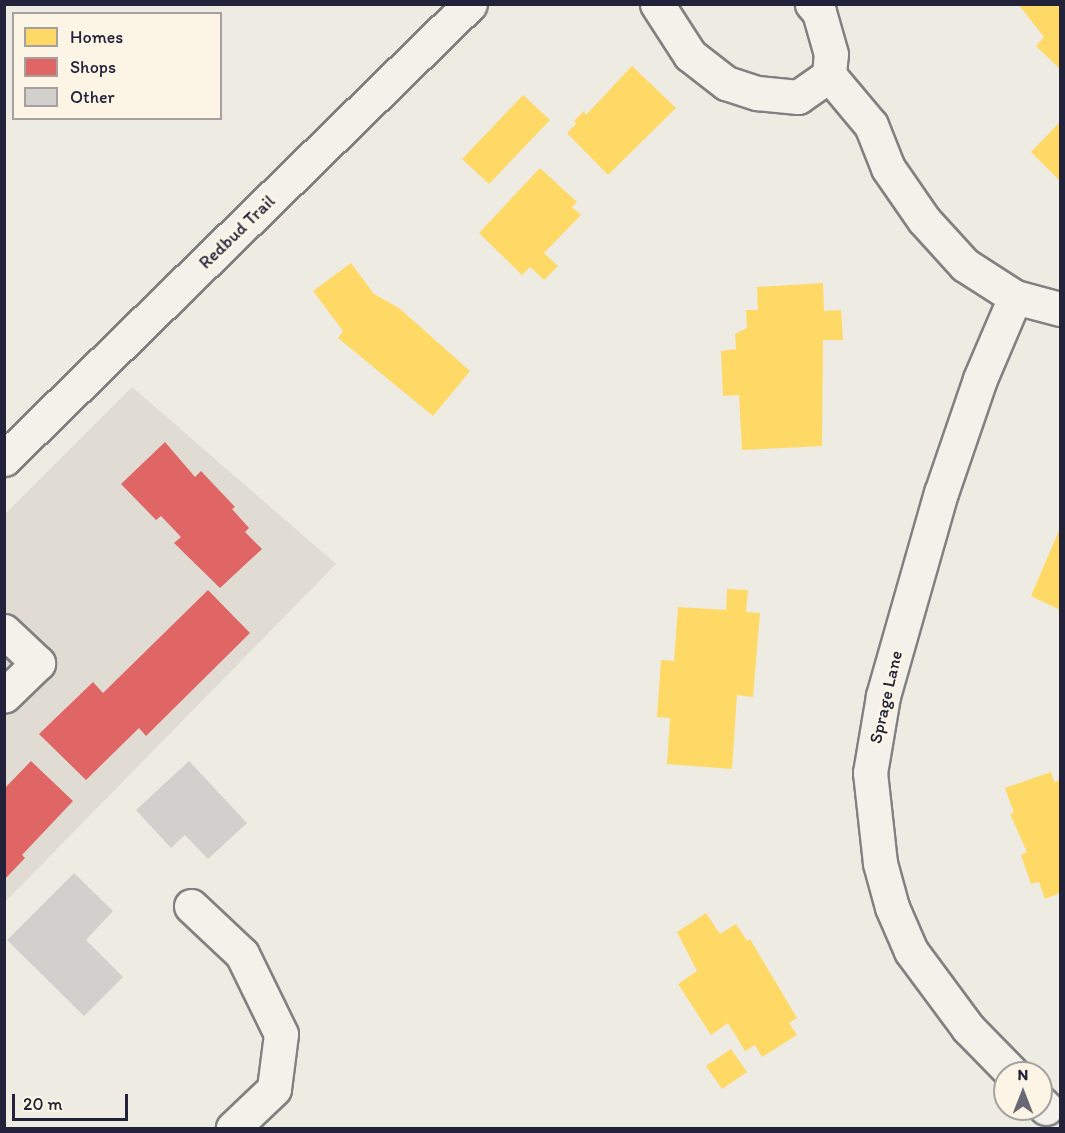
<!DOCTYPE html>
<html>
<head>
<meta charset="utf-8">
<style>
  body { margin:0 }
  #map { position:relative; width:1065px; height:1133px; overflow:hidden; background:#eeebe3; font-family:Itim,sans-serif }
  div>[style] { position:absolute }
  .built>* { inset:0; background:#e0dcd4 }
  .homes>* { inset:0; background:#ffd966 }
  .shops>* { inset:0; background:#e06666 }
  .building>* { inset:0; background:#d2d0cc }
  .roads { filter:drop-shadow(2px 0 #828182) drop-shadow(-2px 0 #828182) drop-shadow(0 2px #828182) drop-shadow(0 -2px #828182) }
  .minor>* { height:33px; margin:-16.5px; padding:0 16.5px; transform-origin:16.5px; border-radius:16.5px; background:#f4f1eb }
  span { translate:-50% -50%; white-space:nowrap; text-align:center; line-height:1.15; -webkit-text-stroke:6px #fcf5e5; paint-order:stroke }
  .street-label { font-size:18px; color:#22223b }
  .frame { position:absolute; inset:0; border:6px solid #22223b; pointer-events:none }
  .legend { position:absolute; left:12px; top:12px; width:210px; height:108px; box-sizing:border-box; background:#fcf5e5; border:2px solid #a5a1a1; margin:0; padding:8px 10px; list-style:none; font-size:18px; color:#22223b }
  .legend li { display:flex; align-items:center; gap:12px; height:30px }
  .legend b { width:30px; border:2px solid #a5a1a1 }
  .north { position:absolute; left:993px; top:1061px; width:60px; height:60px; box-sizing:border-box; background:#fcf5e5; border:2px solid #a5a1a1; border-radius:50%; rotate:0deg; font-size:16px; font-weight:700; line-height:24px; text-align:center; color:#22223b }
  .north::after { content:''; display:block; margin:auto; width:21px; height:27px; background:#696876; clip-path:polygon(50% 0,100% 100%,50% 72%,0 100%) }
  .scale { position:absolute; left:12px; top:1094px; width:116px; height:27px; box-sizing:border-box; border:3px solid #22223b; border-top:0; padding-left:8px; font-size:18px; line-height:21px; white-space:nowrap; color:#22223b; -webkit-text-stroke:4px #fcf5e5; paint-order:stroke }
</style>
</head>
<body>
<div id="map">
  <div class="built">
    <div style="clip-path:polygon(132px 387px,336px 564px,5px 902px,5px 514px)"></div>
  </div>
  <div class="homes">
    <div style="clip-path:polygon(1018px 4px,1060px 4px,1059px 68px,1036px 46px,1044px 37px)"></div>
    <div style="clip-path:polygon(632px 66px,676px 108px,608px 175px,567px 133px,576px 124px,574px 121px,584px 111px,586px 115px)"></div>
    <div style="clip-path:polygon(523px 95px,550px 120px,489px 184px,462px 159px)"></div>
    <div style="clip-path:polygon(1060px 122px,1060px 181px,1031px 152px)"></div>
    <div style="clip-path:polygon(540px 168px,577px 202px,572px 207px,581px 215px,544px 253px,558px 266px,544px 280px,530px 267px,522px 275px,479px 233px)"></div>
    <div style="clip-path:polygon(351px 263px,374px 294px,399px 308px,470px 371px,433px 416px,338px 338px,343px 331px,313px 291px)"></div>
    <div style="clip-path:polygon(823px 283px,824px 311px,841px 310px,843px 340px,823px 340px,822px 446px,742px 450px,739px 395px,723px 396px,721px 351px,736px 349px,735px 334px,747px 328px,746px 310px,758px 310px,757px 287px)"></div>
    <div style="clip-path:polygon(1060px 528px,1060px 610px,1031px 596px)"></div>
    <div style="clip-path:polygon(727px 589px,748px 590px,746px 612px,760px 613px,753px 697px,737px 695px,732px 769px,667px 764px,670px 718px,657px 717px,661px 660px,674px 661px,678px 607px,726px 610px)"></div>
    <div style="clip-path:polygon(1051px 772px,1054px 782px,1060px 780px,1060px 893px,1045px 899px,1039px 882px,1031px 884px,1021px 855px,1027px 852px,1010px 814px,1014px 813px,1005px 788px)"></div>
    <div style="clip-path:polygon(706px 913px,720px 934px,736px 924px,747px 941px,750px 939px,797px 1018px,789px 1023px,797px 1035px,762px 1057px,755px 1045px,745px 1051px,728px 1023px,711px 1035px,678px 984px,697px 971px,677px 932px)"></div>
    <div style="clip-path:polygon(731px 1049px,747px 1072px,722px 1089px,706px 1066px)"></div>
  </div>
  <div class="shops">
    <div style="clip-path:polygon(165px 442px,195px 477px,201px 471px,235px 507px,232px 509px,249px 528px,245px 532px,262px 549px,220px 588px,174px 543px,181px 537px,161px 516px,156px 520px,121px 484px)"></div>
    <div style="clip-path:polygon(208px 590px,250px 633px,146px 736px,139px 728px,86px 780px,39px 734px,93px 682px,103px 693px)"></div>
    <div style="clip-path:polygon(31px 761px,73px 801px,22px 855px,25px 858px,4px 880px,4px 789px)"></div>
  </div>
  <div class="building">
    <div style="clip-path:polygon(189px 761px,247px 823px,208px 859px,185px 835px,171px 848px,136px 810px)"></div>
    <div style="clip-path:polygon(74px 873px,113px 911px,86px 940px,123px 977px,84px 1016px,7px 940px)"></div>
  </div>
  <div class="roads">
    <div class="minor">
      <div style="left:657px;top:4px;width:61px;rotate:57.1deg"></div>
      <div style="left:690px;top:55px;width:46px;rotate:37.9deg"></div>
      <div style="left:726px;top:83px;width:33px;rotate:18deg"></div>
      <div style="left:757px;top:93px;width:41px;rotate:5.6deg"></div>
      <div style="left:798px;top:97px;width:38px;rotate:-35deg"></div>
      <div style="left:829px;top:75px;width:21px;rotate:-85deg"></div>
      <div style="left:831px;top:54px;width:44px;rotate:-105.9deg"></div>
      <div style="left:819px;top:12px;width:11px;rotate:-131deg"></div>
      <div style="left:829px;top:75px;width:65px;rotate:50deg"></div>
      <div style="left:871px;top:125px;width:46px;rotate:68.4deg"></div>
      <div style="left:888px;top:168px;width:63px;rotate:55.3deg"></div>
      <div style="left:924px;top:220px;width:61px;rotate:47.7deg"></div>
      <div style="left:965px;top:265px;width:59px;rotate:32.6deg"></div>
      <div style="left:1015px;top:297px;width:47px;rotate:14.9deg"></div>
      <div style="left:4px;top:459px;width:651px;rotate:-44.32deg"></div>
      <div style="left:4px;top:631px;width:47px;rotate:43.3deg"></div>
      <div style="left:38px;top:663px;width:47px;rotate:135.9deg"></div>
      <div style="left:191px;top:906px;width:70px;rotate:43.3deg"></div>
      <div style="left:242px;top:954px;width:89px;rotate:64deg"></div>
      <div style="left:281px;top:1034px;width:55px;rotate:97.3deg"></div>
      <div style="left:274px;top:1089px;width:57px;rotate:136.4deg"></div>
      <div style="left:1012px;top:1073px;width:63px;rotate:-134.4deg"></div>
      <div style="left:968px;top:1028px;width:96px;rotate:-126.5deg"></div>
      <div style="left:911px;top:951px;width:48px;rotate:-113.4deg"></div>
      <div style="left:892px;top:907px;width:46px;rotate:-105.3deg"></div>
      <div style="left:880px;top:863px;width:91px;rotate:-96.3deg"></div>
      <div style="left:870px;top:773px;width:78px;rotate:-80.4deg"></div>
      <div style="left:883px;top:696px;width:211px;rotate:-74.1deg"></div>
      <div style="left:941px;top:493px;width:120px;rotate:-71.1deg"></div>
      <div style="left:980px;top:379px;width:89px;rotate:-66.9deg"></div>
      <div style="left:1041px;top:1103px;width:7px;rotate:45deg"></div>
    </div>
  </div>
  <div class="street-label">
    <span style="left:237px;top:232px;rotate:-44deg">Redbud Trail</span>
    <span style="left:886px;top:697px;rotate:-77deg">Sprage Lane</span>
  </div>
  <div class="frame"></div>
  <ul class="legend">
  <li><b style="height:16px;background:#ffd966"></b>Homes</li>
  <li><b style="height:16px;background:#e06666"></b>Shops</li>
  <li><b style="height:16px;background:#d2d0cc"></b>Other</li>
  </ul>
  <div class="north">N</div>
  <div class="scale">20 m</div>
</div>
</body>
</html>
